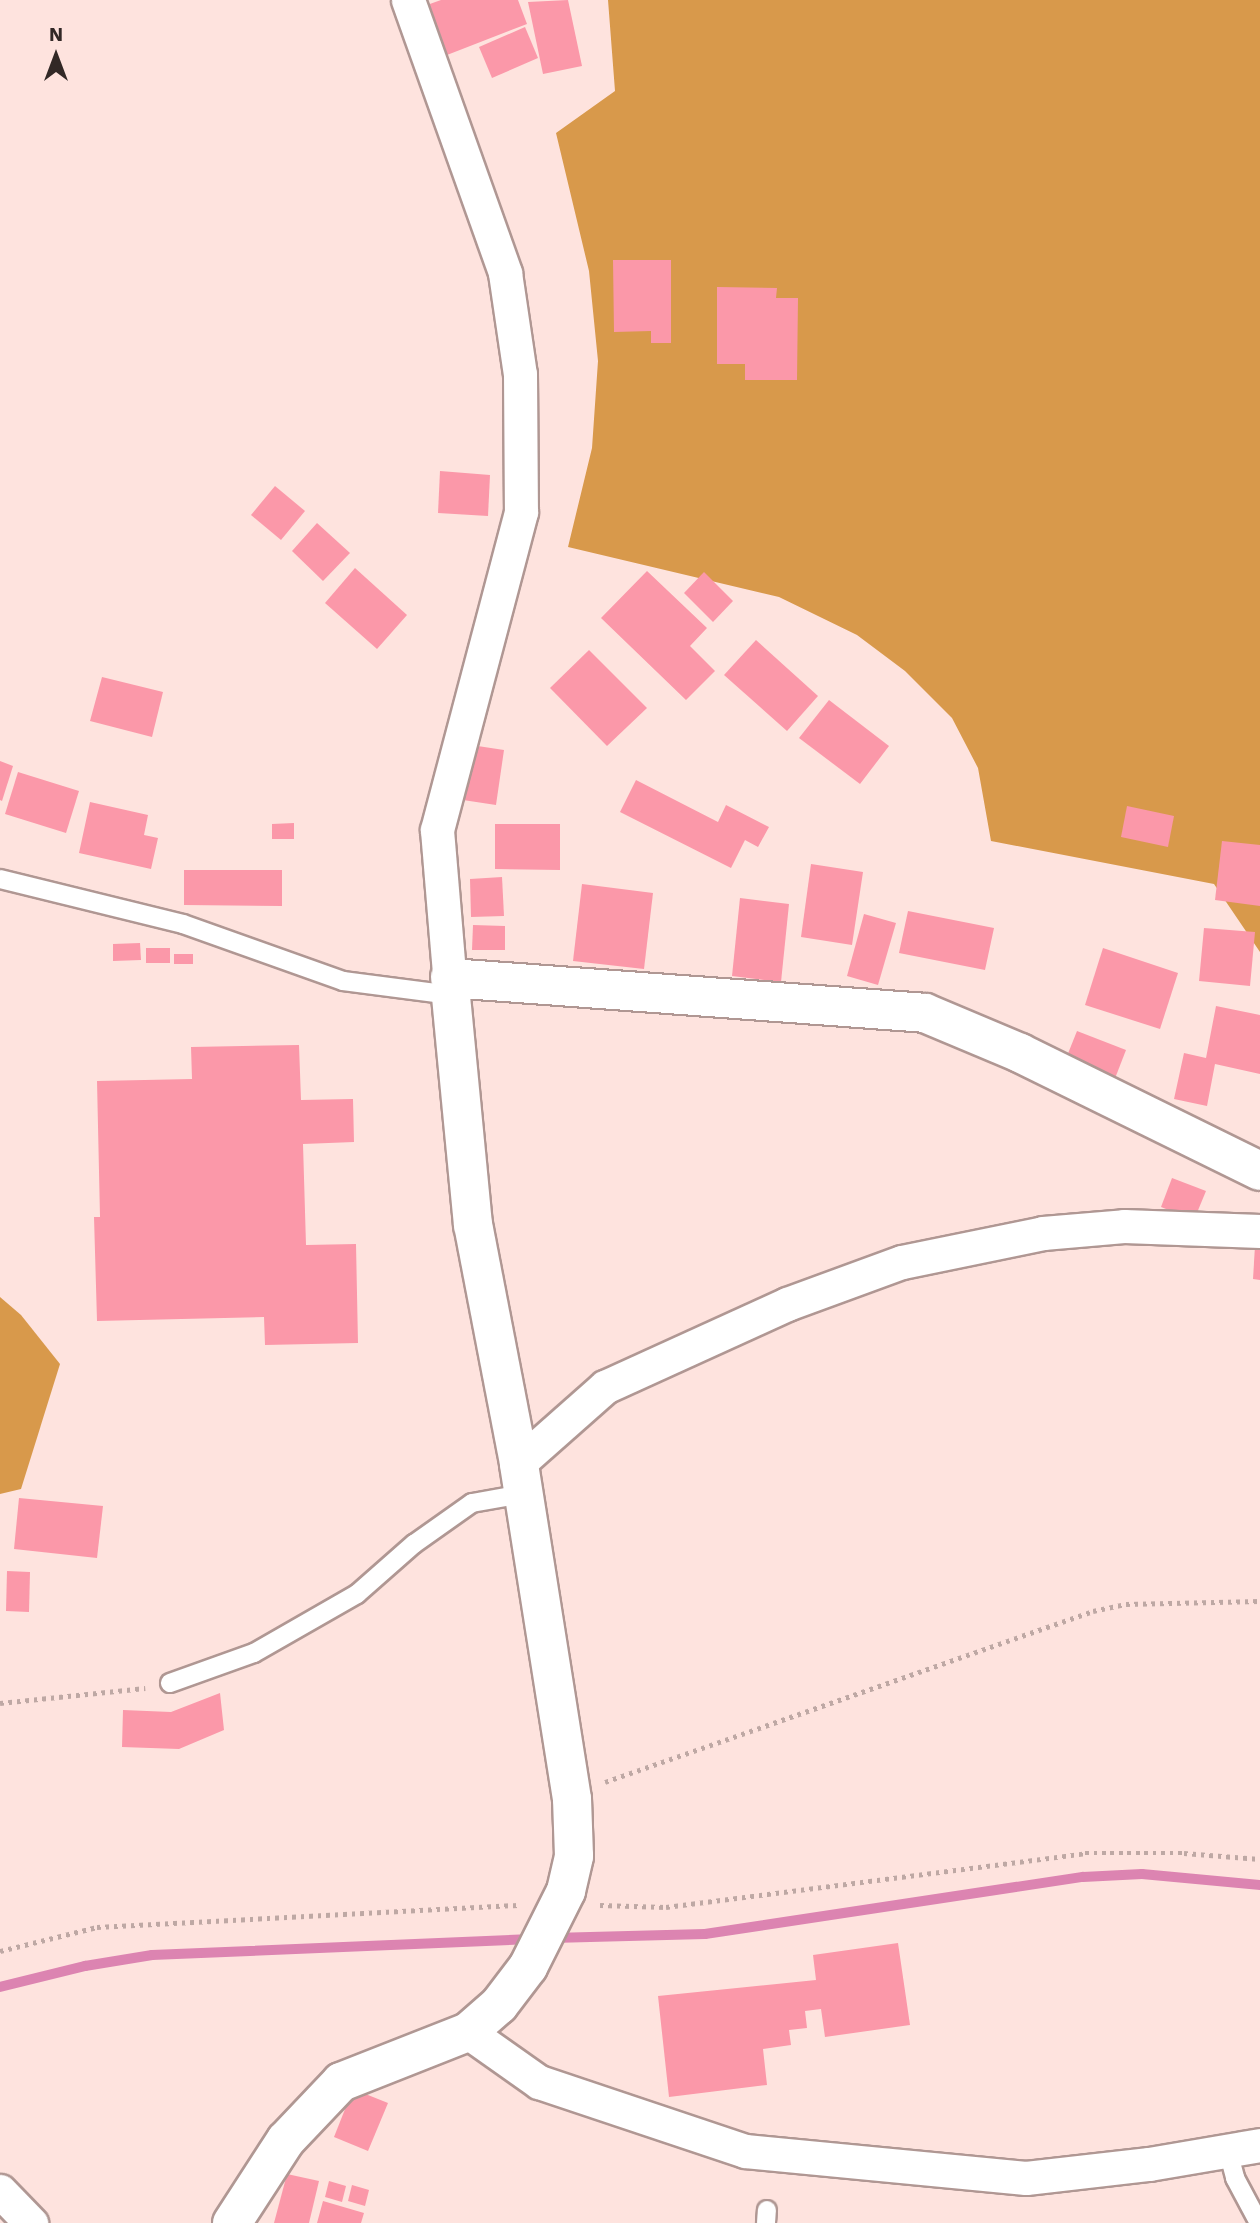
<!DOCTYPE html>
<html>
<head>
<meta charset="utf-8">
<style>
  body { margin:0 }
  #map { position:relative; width:1260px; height:2223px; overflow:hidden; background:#fee3de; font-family:"Work Sans",sans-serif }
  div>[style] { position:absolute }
  .forest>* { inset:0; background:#d8994b }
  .stream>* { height:10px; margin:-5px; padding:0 5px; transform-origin:5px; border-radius:5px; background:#dc84b1 }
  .building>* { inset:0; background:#fb98a9 }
  .path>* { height:4.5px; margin-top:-2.25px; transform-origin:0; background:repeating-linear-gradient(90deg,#bea8a4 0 3.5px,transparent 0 8.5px) }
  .roads { filter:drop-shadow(2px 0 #b09793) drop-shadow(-2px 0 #b09793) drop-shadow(0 2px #b09793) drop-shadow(0 -2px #b09793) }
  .lane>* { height:18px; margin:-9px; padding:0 9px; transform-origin:9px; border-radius:9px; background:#fff }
  .street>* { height:33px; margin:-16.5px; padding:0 16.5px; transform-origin:16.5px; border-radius:16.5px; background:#fff }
  .secondary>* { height:38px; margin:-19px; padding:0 19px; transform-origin:19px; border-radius:19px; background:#fff }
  span { translate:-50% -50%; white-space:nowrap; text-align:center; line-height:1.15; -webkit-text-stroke:5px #fee3de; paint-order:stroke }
  .north { position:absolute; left:21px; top:21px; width:70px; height:70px; -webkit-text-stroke:5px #fee3de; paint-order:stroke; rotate:0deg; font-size:19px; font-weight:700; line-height:28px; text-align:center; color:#322826 }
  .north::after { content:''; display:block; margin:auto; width:24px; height:32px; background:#322826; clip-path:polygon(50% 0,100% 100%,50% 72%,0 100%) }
</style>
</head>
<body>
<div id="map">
  <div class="forest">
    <div style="clip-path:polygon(608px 0,1260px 0,1260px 952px,1214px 884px,991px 841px,978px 768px,952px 718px,905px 671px,857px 635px,779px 597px,568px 547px,592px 448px,598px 361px,589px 271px,556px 133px,615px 91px)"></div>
    <div style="clip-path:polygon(0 1297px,21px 1315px,60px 1364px,21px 1489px,0 1494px)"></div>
  </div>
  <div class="stream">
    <div style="left:552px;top:1938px;width:153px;rotate:-1.5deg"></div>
    <div style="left:705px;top:1934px;width:382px;rotate:-8.6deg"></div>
    <div style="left:1083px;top:1877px;width:59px;rotate:-2.9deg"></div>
    <div style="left:1142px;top:1874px;width:119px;rotate:5.3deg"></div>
    <div style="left:0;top:1987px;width:88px;rotate:-13.9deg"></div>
    <div style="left:85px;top:1966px;width:68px;rotate:-9.3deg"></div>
    <div style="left:152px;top:1955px;width:380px;rotate:-2.4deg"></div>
  </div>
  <div class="building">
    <div style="clip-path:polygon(441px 0,518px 0,527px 24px,447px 55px,427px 5px)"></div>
    <div style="clip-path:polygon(568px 0,582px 66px,543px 74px,528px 2px)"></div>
    <div style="clip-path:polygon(525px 27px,538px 58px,492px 78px,479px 47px)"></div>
    <div style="clip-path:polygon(613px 260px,671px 260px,671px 343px,651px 343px,651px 331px,614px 332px)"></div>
    <div style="clip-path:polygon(717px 287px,777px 288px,776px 298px,798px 298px,797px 380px,745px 380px,745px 364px,717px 364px)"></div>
    <div style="clip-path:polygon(440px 471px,490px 475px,488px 516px,438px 513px)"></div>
    <div style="clip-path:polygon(275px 486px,305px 511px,281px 540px,251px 515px)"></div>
    <div style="clip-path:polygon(317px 523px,350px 553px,323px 581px,292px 551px)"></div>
    <div style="clip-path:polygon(355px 568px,407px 615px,377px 649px,325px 603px)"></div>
    <div style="clip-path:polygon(647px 571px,707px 628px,690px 646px,715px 671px,686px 700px,601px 618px)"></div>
    <div style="clip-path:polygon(704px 572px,733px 601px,713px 622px,684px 593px)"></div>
    <div style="clip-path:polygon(756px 640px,818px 696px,787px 731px,724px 675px)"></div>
    <div style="clip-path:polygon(589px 650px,647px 708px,607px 746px,550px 688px)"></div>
    <div style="clip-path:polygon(102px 677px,163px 692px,152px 737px,90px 721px)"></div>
    <div style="clip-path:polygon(829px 700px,889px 746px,860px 784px,799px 738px)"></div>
    <div style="clip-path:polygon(471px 745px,504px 750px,496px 805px,463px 800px)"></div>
    <div style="clip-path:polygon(0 761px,13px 766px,2px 801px,0 800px)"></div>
    <div style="clip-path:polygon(18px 772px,79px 791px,66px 833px,5px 814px)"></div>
    <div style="clip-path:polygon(636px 780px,718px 822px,726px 805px,769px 827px,758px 847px,745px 840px,731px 868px,620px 812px)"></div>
    <div style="clip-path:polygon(90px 802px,148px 815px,144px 835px,158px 838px,151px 869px,79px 853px)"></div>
    <div style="clip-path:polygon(1127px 806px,1174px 816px,1168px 847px,1121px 837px)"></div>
    <div style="clip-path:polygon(294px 823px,294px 839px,272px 839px,272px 824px)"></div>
    <div style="clip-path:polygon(495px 824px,560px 824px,560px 870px,495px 869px)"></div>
    <div style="clip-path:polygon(1222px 841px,1260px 845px,1260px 906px,1215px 900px)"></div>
    <div style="clip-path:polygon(811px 864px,863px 872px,852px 945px,801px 937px)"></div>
    <div style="clip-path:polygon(184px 870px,282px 870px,282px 906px,184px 905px)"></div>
    <div style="clip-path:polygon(502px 877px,504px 916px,471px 917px,470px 879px)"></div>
    <div style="clip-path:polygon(582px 884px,653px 893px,644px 969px,573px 961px)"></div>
    <div style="clip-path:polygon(740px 898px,789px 904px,781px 982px,732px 976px)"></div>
    <div style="clip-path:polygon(908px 911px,994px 928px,985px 970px,899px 953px)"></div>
    <div style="clip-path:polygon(864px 914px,896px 923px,878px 985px,847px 976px)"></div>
    <div style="clip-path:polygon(473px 925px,505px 926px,505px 950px,472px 950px)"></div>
    <div style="clip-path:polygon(1204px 928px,1255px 932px,1250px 986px,1199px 981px)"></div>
    <div style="clip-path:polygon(140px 943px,141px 960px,113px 961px,113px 944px)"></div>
    <div style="clip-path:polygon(146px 948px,170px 948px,170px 963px,146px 963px)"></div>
    <div style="clip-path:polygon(1103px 948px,1178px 973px,1160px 1029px,1085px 1005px)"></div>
    <div style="clip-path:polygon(174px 954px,193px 954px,193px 964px,174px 964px)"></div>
    <div style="clip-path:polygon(1216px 1006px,1260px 1015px,1260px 1074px,1215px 1064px,1207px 1106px,1174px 1099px,1184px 1053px,1206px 1058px)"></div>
    <div style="clip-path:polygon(1077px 1031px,1126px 1050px,1114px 1081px,1065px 1061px)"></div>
    <div style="clip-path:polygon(299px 1045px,301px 1100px,353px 1099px,354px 1142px,303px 1144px,306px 1245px,356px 1244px,358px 1343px,265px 1345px,264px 1317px,97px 1321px,94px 1217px,100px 1217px,97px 1081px,192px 1079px,191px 1047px)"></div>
    <div style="clip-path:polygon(1172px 1178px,1206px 1191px,1194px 1220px,1161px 1207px)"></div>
    <div style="clip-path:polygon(1255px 1246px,1260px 1246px,1260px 1280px,1253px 1279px)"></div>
    <div style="clip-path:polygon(19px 1498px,103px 1506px,97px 1558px,14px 1549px)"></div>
    <div style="clip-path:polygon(7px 1571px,30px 1572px,29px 1612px,6px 1611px)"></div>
    <div style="clip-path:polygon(220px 1693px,224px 1730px,179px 1749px,122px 1747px,123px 1710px,171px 1712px)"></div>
    <div style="clip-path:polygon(898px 1943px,910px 2025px,825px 2037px,821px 2009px,805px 2011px,807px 2028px,789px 2030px,791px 2045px,763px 2049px,767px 2085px,669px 2097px,658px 1996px,816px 1980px,813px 1955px)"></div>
    <div style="clip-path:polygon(353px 2089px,388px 2103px,368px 2151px,334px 2137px)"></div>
    <div style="clip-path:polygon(287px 2174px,319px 2181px,309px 2223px,274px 2223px)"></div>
    <div style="clip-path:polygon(329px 2181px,346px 2186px,342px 2202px,325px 2197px)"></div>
    <div style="clip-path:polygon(352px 2185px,369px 2190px,365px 2206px,348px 2201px)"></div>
    <div style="clip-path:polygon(323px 2201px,364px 2213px,361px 2223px,317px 2223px)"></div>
  </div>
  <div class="path">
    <div style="left:0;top:1703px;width:146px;rotate:-5.9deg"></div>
    <div style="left:605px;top:1782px;width:517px;rotate:-19.31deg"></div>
    <div style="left:1093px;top:1611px;width:34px;rotate:-12deg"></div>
    <div style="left:1126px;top:1604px;width:134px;rotate:-1.3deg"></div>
    <div style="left:600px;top:1905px;width:66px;rotate:1.7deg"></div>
    <div style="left:666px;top:1907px;width:422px;rotate:-7.3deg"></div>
    <div style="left:1085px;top:1853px;width:99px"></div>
    <div style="left:1184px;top:1853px;width:76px;rotate:4.5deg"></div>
    <div style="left:0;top:1951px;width:100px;rotate:-13.9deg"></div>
    <div style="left:97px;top:1927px;width:422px;rotate:-3deg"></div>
  </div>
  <div class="roads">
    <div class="lane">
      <div style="left:0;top:879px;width:188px;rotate:13.8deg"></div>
      <div style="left:183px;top:924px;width:170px;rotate:19.6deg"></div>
      <div style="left:343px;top:981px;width:109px;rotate:7.4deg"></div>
      <div style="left:170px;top:1683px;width:89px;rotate:-19.7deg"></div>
      <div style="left:254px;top:1653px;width:119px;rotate:-29.8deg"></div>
      <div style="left:357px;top:1594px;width:76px;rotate:-41.3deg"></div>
      <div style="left:414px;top:1544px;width:71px;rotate:-35.3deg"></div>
      <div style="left:472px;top:1503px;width:52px;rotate:-10deg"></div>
      <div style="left:1228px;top:2151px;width:28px;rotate:75deg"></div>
      <div style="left:1235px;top:2178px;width:51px;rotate:61.9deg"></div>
      <div style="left:766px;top:2223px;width:13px;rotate:-86deg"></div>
    </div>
    <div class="street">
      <div style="left:408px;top:0;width:290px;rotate:70.4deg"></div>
      <div style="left:505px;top:273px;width:102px;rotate:81.6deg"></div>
      <div style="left:520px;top:374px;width:138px;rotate:89.6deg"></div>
      <div style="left:521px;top:512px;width:329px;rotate:104.8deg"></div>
      <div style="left:437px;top:830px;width:166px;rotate:85.2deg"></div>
      <div style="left:519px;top:1463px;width:115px;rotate:-41.5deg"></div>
      <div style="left:605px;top:1387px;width:200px;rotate:-24.5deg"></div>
      <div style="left:787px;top:1304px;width:122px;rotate:-20.1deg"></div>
      <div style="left:902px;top:1262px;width:144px;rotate:-11.6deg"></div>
      <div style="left:1043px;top:1233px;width:81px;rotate:-4.9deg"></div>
      <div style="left:1124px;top:1226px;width:136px;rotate:2.1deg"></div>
      <div style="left:468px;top:2032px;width:87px;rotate:35.2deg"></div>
      <div style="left:539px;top:2082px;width:217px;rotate:18.5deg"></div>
      <div style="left:745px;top:2151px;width:282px;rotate:5.5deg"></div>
      <div style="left:1026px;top:2178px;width:124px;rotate:-6.5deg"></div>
      <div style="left:1149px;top:2164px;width:113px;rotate:-9.7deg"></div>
      <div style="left:0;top:2191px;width:45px;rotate:45.9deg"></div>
    </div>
    <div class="secondary">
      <div style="left:450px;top:978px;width:476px;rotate:4.2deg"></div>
      <div style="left:925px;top:1013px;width:103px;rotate:22.8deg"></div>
      <div style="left:1020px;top:1053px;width:267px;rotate:26.2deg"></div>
      <div style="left:232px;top:2223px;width:99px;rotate:-57deg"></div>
      <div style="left:286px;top:2140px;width:80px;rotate:-46.5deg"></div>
      <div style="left:341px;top:2082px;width:136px;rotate:-21.5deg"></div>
      <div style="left:468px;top:2032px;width:41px;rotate:-41.1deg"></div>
      <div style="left:499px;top:2005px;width:48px;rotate:-52.7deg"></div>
      <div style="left:528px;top:1967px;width:85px;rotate:-63.4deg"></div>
      <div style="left:566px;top:1891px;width:36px;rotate:-77deg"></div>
      <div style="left:574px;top:1856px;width:57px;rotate:-92deg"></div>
      <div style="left:572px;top:1799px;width:340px;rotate:-99deg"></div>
      <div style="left:519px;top:1463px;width:242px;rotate:-100.9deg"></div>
      <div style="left:473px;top:1225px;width:231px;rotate:-95.5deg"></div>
    </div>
  </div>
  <div class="north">N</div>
</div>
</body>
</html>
